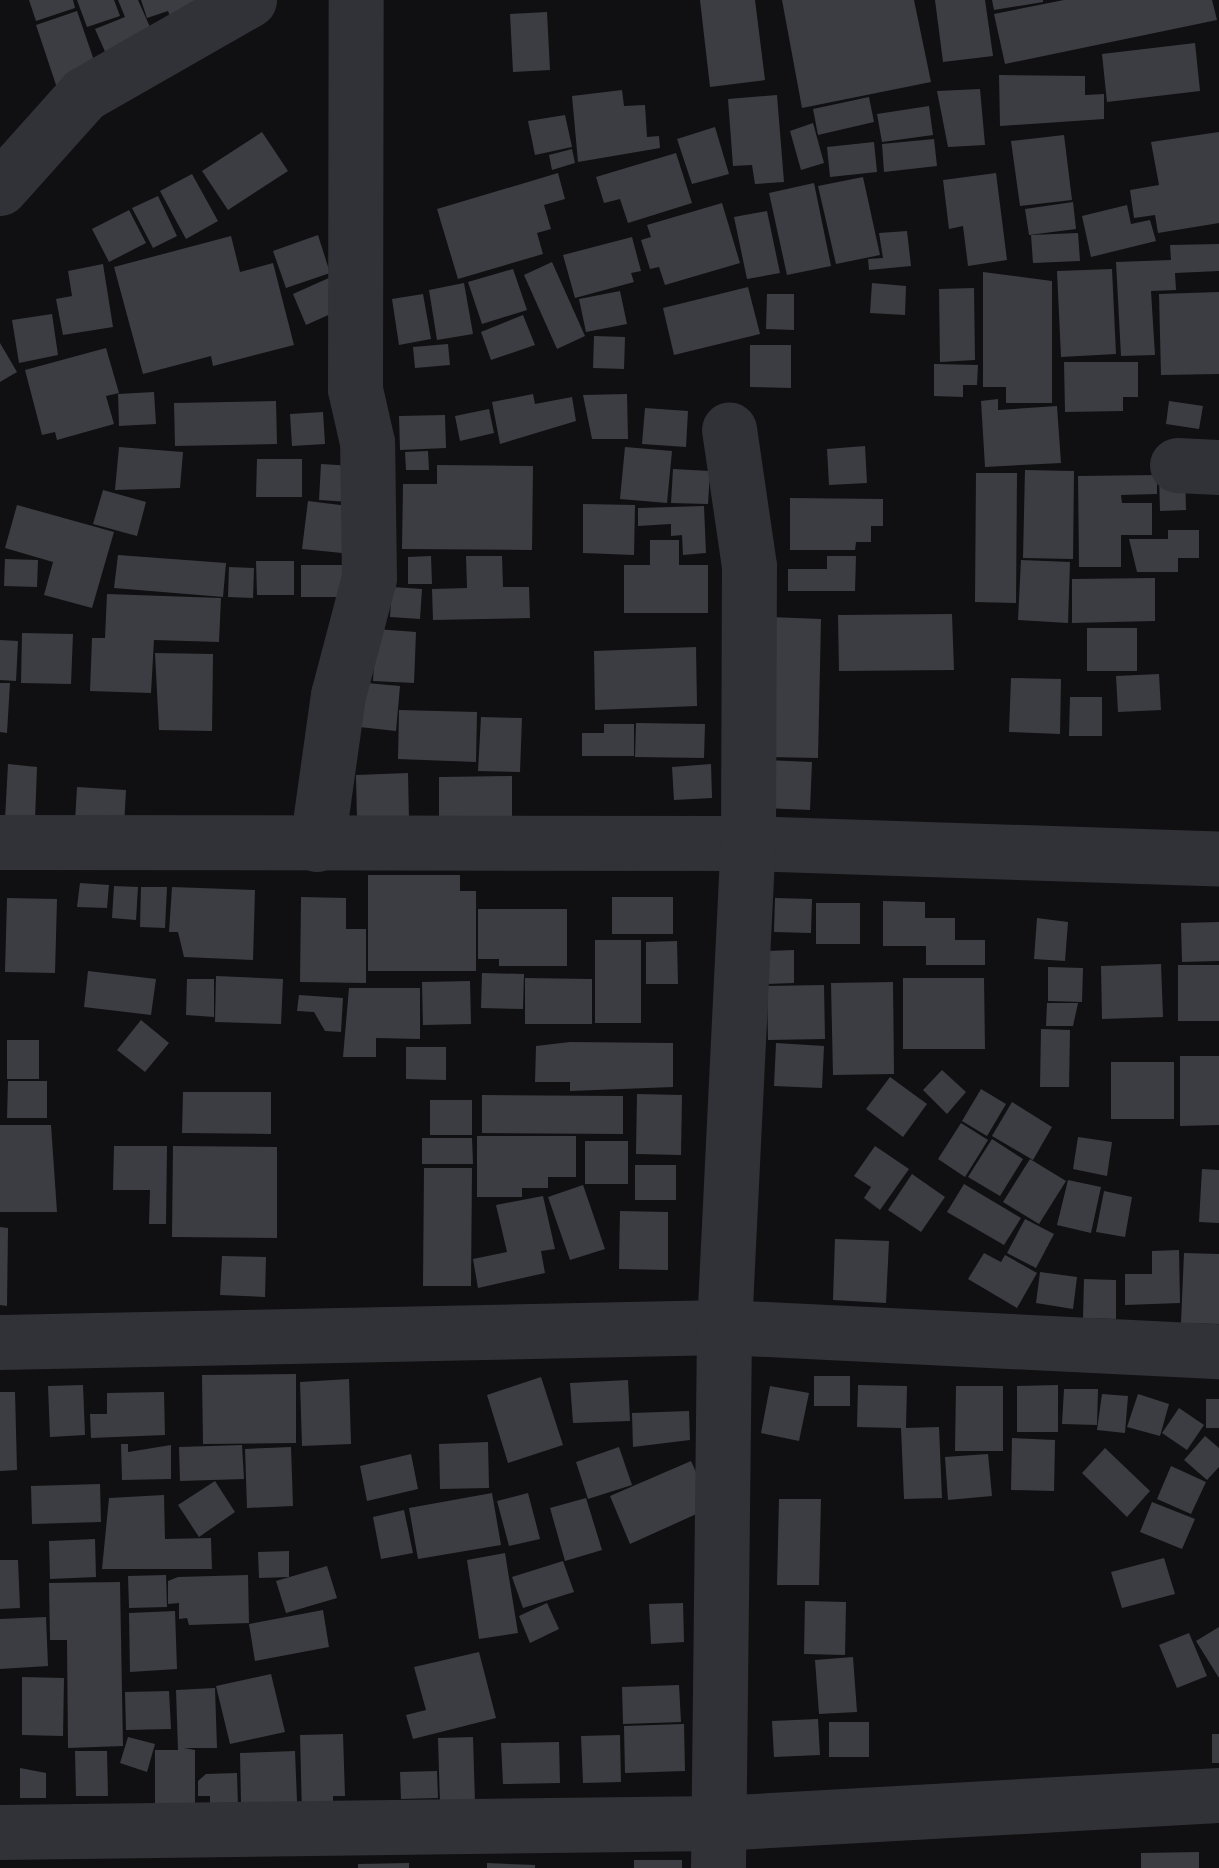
<!DOCTYPE html>
<html>
<head>
<meta charset="utf-8">
<style>
  body { margin:0 }
  #map { position:relative; width:1219px; height:1868px; overflow:hidden; background:#101012; font-family:"Golos Text",sans-serif }
  div>[style] { position:absolute }
  .building>* { inset:0; background:#3c3d42 }
  .minor>* { height:55px; margin:-27.5px; padding:0 27.5px; transform-origin:27.5px; border-radius:27.5px; background:#313237 }
  span { translate:-50% -50%; white-space:nowrap; text-align:center; line-height:1.15; -webkit-text-stroke:8px #0b0b0d; paint-order:stroke }
</style>
</head>
<body>
<div id="map">
  <div class="building">
    <div style="clip-path:polygon(29px 0,73px 0,75px 8px,36px 21px)"></div>
    <div style="clip-path:polygon(77px 0,114px 0,120px 16px,87px 27px)"></div>
    <div style="clip-path:polygon(118px 0,138px 0,154px 36px,107px 56px,95px 29px,125px 17px)"></div>
    <div style="clip-path:polygon(141px 0,215px 0,175px 30px,168px 11px,147px 18px)"></div>
    <div style="clip-path:polygon(700px 0,755px 0,765px 80px,710px 87px)"></div>
    <div style="clip-path:polygon(782px 0,914px 0,931px 82px,802px 108px)"></div>
    <div style="clip-path:polygon(935px 0,985px 0,993px 56px,943px 62px)"></div>
    <div style="clip-path:polygon(992px 0,1043px 0,1043px 2px,994px 10px)"></div>
    <div style="clip-path:polygon(1064px 0,1212px 0,1217px 20px,1005px 64px,994px 14px)"></div>
    <div style="clip-path:polygon(77px 11px,99px 75px,57px 88px,36px 25px)"></div>
    <div style="clip-path:polygon(547px 12px,550px 70px,513px 72px,510px 14px)"></div>
    <div style="clip-path:polygon(1195px 43px,1200px 91px,1107px 102px,1102px 54px)"></div>
    <div style="clip-path:polygon(999px 75px,1085px 76px,1085px 95px,1104px 94px,1104px 119px,1000px 126px)"></div>
    <div style="clip-path:polygon(980px 89px,985px 145px,948px 147px,937px 91px)"></div>
    <div style="clip-path:polygon(622px 90px,624px 106px,645px 105px,647px 137px,659px 136px,660px 148px,578px 162px,572px 96px)"></div>
    <div style="clip-path:polygon(777px 95px,784px 182px,755px 184px,752px 165px,733px 166px,728px 99px)"></div>
    <div style="clip-path:polygon(869px 97px,874px 122px,818px 135px,813px 109px)"></div>
    <div style="clip-path:polygon(929px 106px,933px 135px,882px 142px,877px 114px)"></div>
    <div style="clip-path:polygon(565px 115px,572px 147px,535px 155px,528px 121px)"></div>
    <div style="clip-path:polygon(813px 123px,824px 163px,801px 170px,790px 131px)"></div>
    <div style="clip-path:polygon(715px 127px,729px 174px,692px 184px,677px 139px)"></div>
    <div style="clip-path:polygon(262px 132px,288px 171px,228px 210px,202px 171px)"></div>
    <div style="clip-path:polygon(1219px 132px,1219px 223px,1158px 233px,1155px 215px,1134px 218px,1130px 190px,1159px 185px,1151px 142px)"></div>
    <div style="clip-path:polygon(1064px 135px,1072px 200px,1020px 206px,1011px 141px)"></div>
    <div style="clip-path:polygon(934px 139px,937px 166px,884px 172px,882px 144px)"></div>
    <div style="clip-path:polygon(874px 142px,877px 172px,830px 177px,827px 147px)"></div>
    <div style="clip-path:polygon(572px 149px,575px 163px,552px 170px,549px 155px)"></div>
    <div style="clip-path:polygon(676px 153px,692px 203px,628px 223px,620px 199px,604px 203px,596px 177px)"></div>
    <div style="clip-path:polygon(558px 173px,565px 199px,544px 205px,551px 229px,537px 233px,543px 254px,458px 279px,437px 209px)"></div>
    <div style="clip-path:polygon(996px 173px,1007px 260px,968px 266px,963px 226px,949px 229px,943px 180px)"></div>
    <div style="clip-path:polygon(192px 174px,218px 221px,186px 239px,160px 191px)"></div>
    <div style="clip-path:polygon(863px 177px,880px 255px,836px 264px,818px 186px)"></div>
    <div style="clip-path:polygon(814px 183px,831px 266px,787px 275px,769px 193px)"></div>
    <div style="clip-path:polygon(158px 196px,177px 236px,153px 248px,132px 208px)"></div>
    <div style="clip-path:polygon(1073px 202px,1076px 229px,1029px 235px,1025px 209px)"></div>
    <div style="clip-path:polygon(722px 203px,740px 263px,665px 285px,659px 267px,650px 269px,641px 240px,651px 237px,647px 225px)"></div>
    <div style="clip-path:polygon(1127px 205px,1131px 224px,1150px 220px,1156px 241px,1091px 257px,1082px 216px)"></div>
    <div style="clip-path:polygon(129px 210px,146px 243px,109px 262px,92px 229px)"></div>
    <div style="clip-path:polygon(767px 211px,780px 273px,747px 279px,734px 217px)"></div>
    <div style="clip-path:polygon(907px 231px,911px 266px,869px 270px,868px 259px,883px 258px,879px 233px)"></div>
    <div style="clip-path:polygon(1078px 233px,1080px 261px,1033px 263px,1031px 235px)"></div>
    <div style="clip-path:polygon(318px 235px,330px 273px,286px 288px,273px 251px)"></div>
    <div style="clip-path:polygon(231px 236px,240px 272px,273px 263px,294px 345px,213px 366px,211px 356px,143px 374px,114px 267px)"></div>
    <div style="clip-path:polygon(632px 237px,641px 271px,631px 273px,634px 282px,575px 298px,563px 255px)"></div>
    <div style="clip-path:polygon(1219px 244px,1219px 271px,1175px 273px,1176px 290px,1151px 291px,1155px 355px,1121px 356px,1116px 262px,1171px 260px,1170px 245px)"></div>
    <div style="clip-path:polygon(552px 262px,585px 336px,557px 349px,524px 275px)"></div>
    <div style="clip-path:polygon(103px 264px,113px 327px,63px 335px,56px 299px,72px 296px,68px 271px)"></div>
    <div style="clip-path:polygon(513px 269px,527px 310px,482px 324px,468px 282px)"></div>
    <div style="clip-path:polygon(1112px 269px,1116px 354px,1061px 357px,1057px 271px)"></div>
    <div style="clip-path:polygon(983px 272px,1052px 281px,1052px 403px,1006px 403px,1006px 387px,983px 387px)"></div>
    <div style="clip-path:polygon(331px 277px,344px 308px,306px 325px,293px 294px)"></div>
    <div style="clip-path:polygon(464px 283px,473px 334px,437px 340px,429px 290px)"></div>
    <div style="clip-path:polygon(872px 283px,906px 286px,905px 315px,870px 313px)"></div>
    <div style="clip-path:polygon(748px 287px,760px 334px,674px 355px,663px 308px)"></div>
    <div style="clip-path:polygon(974px 288px,975px 360px,940px 362px,939px 289px)"></div>
    <div style="clip-path:polygon(620px 291px,627px 324px,586px 332px,579px 299px)"></div>
    <div style="clip-path:polygon(1219px 292px,1219px 374px,1161px 375px,1159px 294px)"></div>
    <div style="clip-path:polygon(423px 294px,431px 339px,399px 345px,392px 299px)"></div>
    <div style="clip-path:polygon(767px 294px,794px 294px,794px 330px,766px 329px)"></div>
    <div style="clip-path:polygon(52px 314px,58px 355px,19px 363px,12px 320px)"></div>
    <div style="clip-path:polygon(523px 315px,535px 345px,491px 360px,481px 332px)"></div>
    <div style="clip-path:polygon(594px 336px,625px 337px,624px 369px,593px 368px)"></div>
    <div style="clip-path:polygon(0 343px,17px 372px,0 382px)"></div>
    <div style="clip-path:polygon(448px 344px,450px 365px,415px 368px,413px 347px)"></div>
    <div style="clip-path:polygon(750px 345px,791px 345px,791px 388px,750px 387px)"></div>
    <div style="clip-path:polygon(106px 348px,119px 393px,106px 396px,114px 424px,57px 440px,55px 432px,42px 435px,25px 370px)"></div>
    <div style="clip-path:polygon(1064px 362px,1138px 362px,1138px 397px,1123px 397px,1123px 411px,1065px 412px)"></div>
    <div style="clip-path:polygon(934px 364px,978px 365px,977px 385px,963px 385px,963px 397px,934px 396px)"></div>
    <div style="clip-path:polygon(154px 392px,156px 424px,119px 426px,118px 394px)"></div>
    <div style="clip-path:polygon(533px 394px,535px 404px,572px 397px,576px 421px,500px 444px,492px 402px)"></div>
    <div style="clip-path:polygon(627px 394px,628px 439px,592px 439px,583px 395px)"></div>
    <div style="clip-path:polygon(998px 399px,998px 410px,1057px 406px,1061px 463px,985px 467px,981px 401px)"></div>
    <div style="clip-path:polygon(276px 401px,277px 444px,175px 446px,174px 403px)"></div>
    <div style="clip-path:polygon(1169px 401px,1203px 406px,1199px 429px,1166px 424px)"></div>
    <div style="clip-path:polygon(645px 408px,688px 411px,686px 447px,642px 444px)"></div>
    <div style="clip-path:polygon(489px 409px,494px 433px,460px 441px,455px 416px)"></div>
    <div style="clip-path:polygon(323px 412px,325px 444px,292px 446px,290px 414px)"></div>
    <div style="clip-path:polygon(445px 415px,446px 448px,400px 450px,399px 416px)"></div>
    <div style="clip-path:polygon(865px 446px,867px 483px,829px 485px,827px 449px)"></div>
    <div style="clip-path:polygon(119px 447px,183px 452px,180px 488px,115px 490px)"></div>
    <div style="clip-path:polygon(625px 447px,672px 451px,667px 503px,620px 499px)"></div>
    <div style="clip-path:polygon(428px 451px,429px 470px,406px 470px,405px 452px)"></div>
    <div style="clip-path:polygon(257px 459px,302px 459px,302px 497px,256px 497px)"></div>
    <div style="clip-path:polygon(321px 464px,353px 466px,350px 502px,319px 500px)"></div>
    <div style="clip-path:polygon(437px 465px,533px 466px,532px 550px,402px 549px,403px 484px,437px 484px)"></div>
    <div style="clip-path:polygon(673px 469px,710px 471px,708px 504px,671px 503px)"></div>
    <div style="clip-path:polygon(1025px 470px,1074px 471px,1073px 559px,1023px 558px)"></div>
    <div style="clip-path:polygon(976px 473px,1017px 473px,1016px 603px,975px 602px)"></div>
    <div style="clip-path:polygon(1185px 473px,1186px 510px,1160px 511px,1159px 474px)"></div>
    <div style="clip-path:polygon(1157px 475px,1157px 494px,1121px 495px,1122px 503px,1152px 503px,1152px 535px,1121px 535px,1121px 567px,1079px 567px,1078px 476px)"></div>
    <div style="clip-path:polygon(103px 490px,146px 502px,137px 536px,93px 524px)"></div>
    <div style="clip-path:polygon(790px 498px,883px 499px,883px 526px,871px 526px,871px 542px,856px 542px,855px 550px,790px 550px)"></div>
    <div style="clip-path:polygon(308px 501px,348px 506px,342px 553px,302px 549px)"></div>
    <div style="clip-path:polygon(583px 504px,635px 505px,634px 555px,583px 553px)"></div>
    <div style="clip-path:polygon(17px 505px,114px 532px,92px 608px,44px 595px,53px 562px,5px 548px)"></div>
    <div style="clip-path:polygon(704px 506px,706px 553px,683px 555px,682px 535px,671px 536px,671px 524px,638px 526px,638px 508px)"></div>
    <div style="clip-path:polygon(1168px 530px,1199px 530px,1199px 558px,1178px 558px,1178px 572px,1137px 572px,1129px 539px,1168px 539px)"></div>
    <div style="clip-path:polygon(650px 540px,679px 540px,679px 565px,708px 565px,708px 613px,624px 613px,624px 565px,650px 565px)"></div>
    <div style="clip-path:polygon(118px 555px,226px 563px,223px 597px,114px 588px)"></div>
    <div style="clip-path:polygon(431px 556px,432px 584px,408px 584px,408px 557px)"></div>
    <div style="clip-path:polygon(466px 556px,502px 556px,503px 587px,529px 587px,530px 618px,433px 620px,432px 589px,467px 588px)"></div>
    <div style="clip-path:polygon(827px 556px,856px 556px,855px 591px,788px 591px,788px 569px,827px 569px)"></div>
    <div style="clip-path:polygon(5px 559px,38px 560px,37px 587px,4px 586px)"></div>
    <div style="clip-path:polygon(1021px 560px,1070px 562px,1068px 623px,1018px 620px)"></div>
    <div style="clip-path:polygon(256px 561px,294px 561px,294px 595px,257px 595px)"></div>
    <div style="clip-path:polygon(301px 565px,344px 565px,344px 597px,301px 597px)"></div>
    <div style="clip-path:polygon(229px 567px,254px 568px,253px 598px,228px 597px)"></div>
    <div style="clip-path:polygon(1155px 578px,1155px 621px,1072px 623px,1072px 579px)"></div>
    <div style="clip-path:polygon(392px 587px,422px 589px,420px 619px,390px 617px)"></div>
    <div style="clip-path:polygon(107px 594px,221px 598px,219px 642px,154px 640px,151px 693px,90px 691px,92px 638px,105px 638px)"></div>
    <div style="clip-path:polygon(952px 614px,954px 670px,839px 671px,838px 615px)"></div>
    <div style="clip-path:polygon(770px 617px,821px 619px,818px 758px,767px 757px)"></div>
    <div style="clip-path:polygon(1087px 628px,1137px 628px,1137px 671px,1087px 671px)"></div>
    <div style="clip-path:polygon(376px 629px,416px 632px,414px 683px,373px 681px)"></div>
    <div style="clip-path:polygon(22px 633px,73px 634px,71px 684px,21px 683px)"></div>
    <div style="clip-path:polygon(0 640px,18px 641px,16px 681px,0 680px)"></div>
    <div style="clip-path:polygon(696px 647px,697px 706px,595px 710px,594px 651px)"></div>
    <div style="clip-path:polygon(155px 653px,213px 654px,212px 731px,159px 730px)"></div>
    <div style="clip-path:polygon(1159px 674px,1161px 710px,1118px 712px,1116px 676px)"></div>
    <div style="clip-path:polygon(1011px 678px,1061px 679px,1060px 734px,1009px 732px)"></div>
    <div style="clip-path:polygon(355px 682px,400px 686px,396px 731px,350px 726px)"></div>
    <div style="clip-path:polygon(0 683px,10px 683px,7px 733px,0 732px)"></div>
    <div style="clip-path:polygon(1070px 697px,1102px 697px,1102px 736px,1069px 736px)"></div>
    <div style="clip-path:polygon(399px 710px,477px 712px,476px 762px,398px 759px)"></div>
    <div style="clip-path:polygon(481px 717px,522px 718px,520px 772px,478px 771px)"></div>
    <div style="clip-path:polygon(636px 723px,705px 724px,704px 758px,635px 757px)"></div>
    <div style="clip-path:polygon(604px 724px,634px 724px,634px 756px,582px 756px,582px 733px,604px 733px)"></div>
    <div style="clip-path:polygon(766px 760px,812px 762px,810px 810px,764px 808px)"></div>
    <div style="clip-path:polygon(8px 764px,37px 767px,35px 820px,5px 819px)"></div>
    <div style="clip-path:polygon(711px 764px,712px 798px,674px 800px,672px 767px)"></div>
    <div style="clip-path:polygon(408px 773px,409px 820px,357px 821px,356px 775px)"></div>
    <div style="clip-path:polygon(512px 776px,512px 819px,439px 819px,439px 777px)"></div>
    <div style="clip-path:polygon(77px 787px,126px 790px,124px 826px,75px 822px)"></div>
    <div style="clip-path:polygon(368px 875px,460px 875px,460px 891px,476px 891px,476px 971px,368px 971px)"></div>
    <div style="clip-path:polygon(80px 883px,109px 885px,107px 908px,77px 907px)"></div>
    <div style="clip-path:polygon(114px 886px,138px 887px,136px 920px,112px 918px)"></div>
    <div style="clip-path:polygon(141px 887px,167px 887px,165px 928px,140px 927px)"></div>
    <div style="clip-path:polygon(172px 887px,255px 890px,253px 960px,184px 957px,178px 932px,169px 932px)"></div>
    <div style="clip-path:polygon(301px 897px,346px 898px,346px 929px,366px 929px,366px 983px,300px 982px)"></div>
    <div style="clip-path:polygon(612px 897px,673px 897px,673px 934px,612px 934px)"></div>
    <div style="clip-path:polygon(7px 898px,57px 899px,55px 973px,5px 972px)"></div>
    <div style="clip-path:polygon(775px 898px,812px 899px,811px 933px,774px 932px)"></div>
    <div style="clip-path:polygon(883px 901px,925px 902px,925px 918px,955px 918px,955px 940px,985px 940px,985px 965px,926px 965px,926px 946px,883px 946px)"></div>
    <div style="clip-path:polygon(816px 903px,860px 903px,860px 944px,816px 944px)"></div>
    <div style="clip-path:polygon(478px 909px,567px 909px,567px 966px,499px 966px,499px 959px,478px 959px)"></div>
    <div style="clip-path:polygon(1037px 918px,1068px 922px,1065px 961px,1034px 959px)"></div>
    <div style="clip-path:polygon(1219px 922px,1219px 961px,1182px 962px,1181px 923px)"></div>
    <div style="clip-path:polygon(595px 940px,641px 940px,641px 1023px,595px 1023px)"></div>
    <div style="clip-path:polygon(677px 941px,678px 984px,646px 984px,646px 942px)"></div>
    <div style="clip-path:polygon(794px 950px,794px 983px,766px 984px,766px 951px)"></div>
    <div style="clip-path:polygon(1161px 964px,1163px 1017px,1102px 1019px,1101px 966px)"></div>
    <div style="clip-path:polygon(1178px 965px,1219px 965px,1219px 1021px,1178px 1021px)"></div>
    <div style="clip-path:polygon(1048px 967px,1083px 968px,1082px 1002px,1048px 1001px)"></div>
    <div style="clip-path:polygon(88px 971px,156px 979px,151px 1015px,84px 1007px)"></div>
    <div style="clip-path:polygon(482px 973px,524px 974px,523px 1009px,481px 1008px)"></div>
    <div style="clip-path:polygon(216px 976px,283px 979px,281px 1024px,215px 1022px)"></div>
    <div style="clip-path:polygon(525px 978px,592px 979px,592px 1024px,525px 1024px)"></div>
    <div style="clip-path:polygon(903px 978px,984px 978px,985px 1049px,903px 1049px)"></div>
    <div style="clip-path:polygon(187px 979px,214px 979px,214px 1017px,186px 1015px)"></div>
    <div style="clip-path:polygon(470px 981px,471px 1024px,423px 1025px,422px 982px)"></div>
    <div style="clip-path:polygon(893px 982px,894px 1074px,833px 1075px,831px 983px)"></div>
    <div style="clip-path:polygon(824px 985px,825px 1039px,768px 1040px,767px 986px)"></div>
    <div style="clip-path:polygon(349px 988px,420px 988px,420px 1039px,376px 1038px,376px 1057px,343px 1057px)"></div>
    <div style="clip-path:polygon(299px 995px,343px 998px,341px 1032px,325px 1031px,314px 1012px,297px 1011px)"></div>
    <div style="clip-path:polygon(1047px 1003px,1078px 1003px,1073px 1026px,1046px 1026px)"></div>
    <div style="clip-path:polygon(141px 1020px,169px 1043px,145px 1072px,117px 1050px)"></div>
    <div style="clip-path:polygon(1041px 1029px,1070px 1030px,1069px 1087px,1040px 1087px)"></div>
    <div style="clip-path:polygon(7px 1040px,39px 1040px,39px 1079px,7px 1079px)"></div>
    <div style="clip-path:polygon(570px 1042px,673px 1043px,673px 1087px,570px 1091px,570px 1082px,535px 1082px,536px 1046px)"></div>
    <div style="clip-path:polygon(776px 1043px,824px 1046px,822px 1088px,774px 1086px)"></div>
    <div style="clip-path:polygon(406px 1047px,446px 1047px,446px 1080px,406px 1079px)"></div>
    <div style="clip-path:polygon(1180px 1056px,1219px 1056px,1219px 1125px,1180px 1126px)"></div>
    <div style="clip-path:polygon(1111px 1062px,1174px 1062px,1174px 1119px,1111px 1119px)"></div>
    <div style="clip-path:polygon(942px 1070px,966px 1092px,947px 1114px,923px 1090px)"></div>
    <div style="clip-path:polygon(890px 1077px,927px 1104px,903px 1137px,866px 1109px)"></div>
    <div style="clip-path:polygon(8px 1081px,47px 1081px,47px 1118px,7px 1118px)"></div>
    <div style="clip-path:polygon(981px 1089px,1006px 1104px,987px 1136px,962px 1121px)"></div>
    <div style="clip-path:polygon(183px 1092px,271px 1092px,271px 1134px,182px 1133px)"></div>
    <div style="clip-path:polygon(637px 1094px,682px 1095px,681px 1155px,636px 1154px)"></div>
    <div style="clip-path:polygon(482px 1095px,623px 1096px,623px 1134px,482px 1133px)"></div>
    <div style="clip-path:polygon(430px 1100px,472px 1100px,472px 1135px,430px 1135px)"></div>
    <div style="clip-path:polygon(1012px 1102px,1052px 1127px,1033px 1160px,992px 1136px)"></div>
    <div style="clip-path:polygon(961px 1123px,988px 1140px,965px 1177px,938px 1159px)"></div>
    <div style="clip-path:polygon(0 1125px,51px 1125px,57px 1212px,0 1212px)"></div>
    <div style="clip-path:polygon(477px 1136px,576px 1136px,576px 1177px,548px 1177px,548px 1188px,522px 1188px,522px 1197px,477px 1197px)"></div>
    <div style="clip-path:polygon(1078px 1137px,1112px 1142px,1107px 1176px,1073px 1169px)"></div>
    <div style="clip-path:polygon(422px 1138px,472px 1138px,473px 1164px,422px 1164px)"></div>
    <div style="clip-path:polygon(992px 1139px,1023px 1159px,1000px 1196px,968px 1177px)"></div>
    <div style="clip-path:polygon(585px 1141px,628px 1141px,628px 1184px,585px 1184px)"></div>
    <div style="clip-path:polygon(114px 1146px,167px 1146px,166px 1224px,149px 1224px,150px 1190px,113px 1190px)"></div>
    <div style="clip-path:polygon(173px 1146px,277px 1147px,277px 1238px,172px 1237px)"></div>
    <div style="clip-path:polygon(875px 1146px,909px 1169px,880px 1210px,864px 1198px,871px 1187px,854px 1176px)"></div>
    <div style="clip-path:polygon(1030px 1159px,1066px 1181px,1039px 1224px,1003px 1202px)"></div>
    <div style="clip-path:polygon(635px 1165px,676px 1165px,676px 1200px,635px 1200px)"></div>
    <div style="clip-path:polygon(424px 1168px,472px 1168px,471px 1286px,423px 1286px)"></div>
    <div style="clip-path:polygon(1202px 1169px,1219px 1170px,1219px 1223px,1199px 1222px)"></div>
    <div style="clip-path:polygon(912px 1174px,945px 1197px,921px 1232px,888px 1210px)"></div>
    <div style="clip-path:polygon(1068px 1180px,1101px 1187px,1091px 1233px,1057px 1225px)"></div>
    <div style="clip-path:polygon(964px 1184px,1021px 1218px,1004px 1245px,947px 1212px)"></div>
    <div style="clip-path:polygon(583px 1185px,605px 1249px,570px 1260px,548px 1197px)"></div>
    <div style="clip-path:polygon(1104px 1191px,1132px 1197px,1125px 1237px,1096px 1232px)"></div>
    <div style="clip-path:polygon(543px 1196px,555px 1249px,541px 1251px,545px 1273px,478px 1288px,473px 1259px,507px 1252px,496px 1205px)"></div>
    <div style="clip-path:polygon(620px 1211px,668px 1212px,668px 1270px,619px 1269px)"></div>
    <div style="clip-path:polygon(1025px 1219px,1054px 1234px,1036px 1268px,1007px 1253px)"></div>
    <div style="clip-path:polygon(0 1227px,8px 1228px,7px 1306px,0 1305px)"></div>
    <div style="clip-path:polygon(835px 1239px,889px 1241px,886px 1303px,833px 1300px)"></div>
    <div style="clip-path:polygon(1179px 1250px,1180px 1303px,1125px 1305px,1125px 1274px,1152px 1274px,1152px 1251px)"></div>
    <div style="clip-path:polygon(984px 1253px,1001px 1262px,1005px 1255px,1037px 1273px,1017px 1308px,968px 1279px)"></div>
    <div style="clip-path:polygon(1184px 1253px,1219px 1254px,1219px 1324px,1181px 1323px)"></div>
    <div style="clip-path:polygon(222px 1256px,266px 1257px,265px 1297px,220px 1295px)"></div>
    <div style="clip-path:polygon(1040px 1272px,1077px 1277px,1073px 1309px,1036px 1303px)"></div>
    <div style="clip-path:polygon(1084px 1279px,1116px 1280px,1116px 1319px,1083px 1318px)"></div>
    <div style="clip-path:polygon(296px 1374px,296px 1443px,203px 1444px,202px 1375px)"></div>
    <div style="clip-path:polygon(814px 1376px,850px 1376px,850px 1406px,814px 1406px)"></div>
    <div style="clip-path:polygon(541px 1377px,563px 1445px,508px 1463px,487px 1395px)"></div>
    <div style="clip-path:polygon(349px 1379px,351px 1444px,302px 1446px,300px 1382px)"></div>
    <div style="clip-path:polygon(628px 1380px,630px 1421px,573px 1423px,570px 1383px)"></div>
    <div style="clip-path:polygon(83px 1385px,85px 1435px,50px 1437px,48px 1386px)"></div>
    <div style="clip-path:polygon(858px 1385px,907px 1386px,906px 1428px,939px 1427px,942px 1498px,904px 1499px,901px 1428px,857px 1427px)"></div>
    <div style="clip-path:polygon(1058px 1385px,1058px 1432px,1017px 1432px,1017px 1386px)"></div>
    <div style="clip-path:polygon(770px 1386px,809px 1393px,799px 1441px,761px 1433px)"></div>
    <div style="clip-path:polygon(956px 1386px,1003px 1386px,1003px 1451px,955px 1451px)"></div>
    <div style="clip-path:polygon(1064px 1389px,1098px 1389px,1097px 1425px,1062px 1424px)"></div>
    <div style="clip-path:polygon(0 1392px,15px 1392px,17px 1470px,0 1471px)"></div>
    <div style="clip-path:polygon(164px 1392px,165px 1435px,91px 1438px,90px 1414px,107px 1414px,107px 1393px)"></div>
    <div style="clip-path:polygon(1102px 1394px,1128px 1396px,1125px 1433px,1097px 1430px)"></div>
    <div style="clip-path:polygon(1138px 1394px,1169px 1404px,1160px 1436px,1127px 1427px)"></div>
    <div style="clip-path:polygon(1206px 1399px,1219px 1399px,1219px 1428px,1206px 1428px)"></div>
    <div style="clip-path:polygon(1179px 1408px,1204px 1425px,1187px 1450px,1162px 1433px)"></div>
    <div style="clip-path:polygon(689px 1411px,690px 1440px,633px 1447px,632px 1413px)"></div>
    <div style="clip-path:polygon(1205px 1436px,1219px 1448px,1219px 1467px,1207px 1480px,1184px 1460px)"></div>
    <div style="clip-path:polygon(1012px 1438px,1055px 1440px,1054px 1491px,1011px 1490px)"></div>
    <div style="clip-path:polygon(488px 1442px,489px 1488px,440px 1489px,439px 1444px)"></div>
    <div style="clip-path:polygon(121px 1444px,128px 1444px,128px 1452px,171px 1445px,171px 1479px,122px 1480px)"></div>
    <div style="clip-path:polygon(242px 1445px,244px 1479px,180px 1481px,179px 1447px)"></div>
    <div style="clip-path:polygon(291px 1447px,293px 1506px,247px 1508px,245px 1449px)"></div>
    <div style="clip-path:polygon(619px 1447px,632px 1485px,588px 1499px,576px 1462px)"></div>
    <div style="clip-path:polygon(1105px 1448px,1150px 1491px,1127px 1517px,1082px 1473px)"></div>
    <div style="clip-path:polygon(411px 1454px,418px 1489px,367px 1501px,360px 1466px)"></div>
    <div style="clip-path:polygon(988px 1454px,992px 1496px,948px 1500px,945px 1457px)"></div>
    <div style="clip-path:polygon(691px 1461px,712px 1507px,630px 1544px,610px 1496px)"></div>
    <div style="clip-path:polygon(1171px 1466px,1206px 1482px,1191px 1514px,1157px 1499px)"></div>
    <div style="clip-path:polygon(215px 1481px,235px 1512px,199px 1537px,178px 1505px)"></div>
    <div style="clip-path:polygon(100px 1484px,101px 1522px,32px 1524px,31px 1486px)"></div>
    <div style="clip-path:polygon(492px 1493px,501px 1545px,418px 1559px,409px 1508px)"></div>
    <div style="clip-path:polygon(528px 1493px,540px 1539px,509px 1546px,497px 1501px)"></div>
    <div style="clip-path:polygon(164px 1495px,165px 1539px,211px 1538px,212px 1569px,102px 1569px,109px 1498px)"></div>
    <div style="clip-path:polygon(586px 1498px,602px 1550px,565px 1561px,550px 1508px)"></div>
    <div style="clip-path:polygon(779px 1499px,821px 1499px,819px 1585px,777px 1585px)"></div>
    <div style="clip-path:polygon(1152px 1502px,1195px 1519px,1182px 1549px,1140px 1532px)"></div>
    <div style="clip-path:polygon(404px 1510px,413px 1553px,381px 1559px,373px 1517px)"></div>
    <div style="clip-path:polygon(95px 1539px,96px 1577px,50px 1579px,49px 1541px)"></div>
    <div style="clip-path:polygon(289px 1551px,289px 1577px,259px 1578px,258px 1552px)"></div>
    <div style="clip-path:polygon(505px 1553px,518px 1633px,479px 1639px,467px 1560px)"></div>
    <div style="clip-path:polygon(1164px 1558px,1175px 1594px,1122px 1608px,1111px 1572px)"></div>
    <div style="clip-path:polygon(0 1560px,18px 1560px,20px 1608px,0 1609px)"></div>
    <div style="clip-path:polygon(563px 1561px,574px 1592px,523px 1608px,512px 1577px)"></div>
    <div style="clip-path:polygon(327px 1566px,337px 1598px,286px 1613px,276px 1581px)"></div>
    <div style="clip-path:polygon(166px 1575px,167px 1607px,129px 1608px,128px 1576px)"></div>
    <div style="clip-path:polygon(248px 1575px,249px 1623px,189px 1625px,187px 1618px,179px 1619px,179px 1603px,168px 1604px,168px 1581px,178px 1577px)"></div>
    <div style="clip-path:polygon(120px 1582px,123px 1746px,68px 1748px,67px 1640px,50px 1640px,49px 1583px)"></div>
    <div style="clip-path:polygon(805px 1601px,846px 1602px,845px 1655px,804px 1654px)"></div>
    <div style="clip-path:polygon(547px 1603px,559px 1629px,530px 1643px,519px 1616px)"></div>
    <div style="clip-path:polygon(683px 1603px,684px 1642px,651px 1644px,649px 1604px)"></div>
    <div style="clip-path:polygon(323px 1610px,329px 1647px,255px 1661px,249px 1624px)"></div>
    <div style="clip-path:polygon(175px 1611px,177px 1669px,130px 1672px,129px 1613px)"></div>
    <div style="clip-path:polygon(46px 1617px,48px 1666px,0 1669px,0 1619px)"></div>
    <div style="clip-path:polygon(1219px 1627px,1219px 1678px,1196px 1641px)"></div>
    <div style="clip-path:polygon(1189px 1633px,1207px 1676px,1177px 1688px,1159px 1645px)"></div>
    <div style="clip-path:polygon(479px 1652px,496px 1718px,413px 1739px,406px 1715px,426px 1710px,414px 1667px)"></div>
    <div style="clip-path:polygon(853px 1657px,857px 1712px,819px 1714px,815px 1660px)"></div>
    <div style="clip-path:polygon(271px 1674px,285px 1732px,230px 1744px,216px 1686px)"></div>
    <div style="clip-path:polygon(22px 1677px,64px 1678px,63px 1736px,22px 1735px)"></div>
    <div style="clip-path:polygon(679px 1685px,681px 1722px,623px 1724px,622px 1687px)"></div>
    <div style="clip-path:polygon(215px 1688px,217px 1748px,184px 1748px,195px 1750px,195px 1807px,155px 1807px,155px 1750px,178px 1750px,176px 1690px)"></div>
    <div style="clip-path:polygon(169px 1691px,171px 1729px,126px 1730px,125px 1692px)"></div>
    <div style="clip-path:polygon(818px 1719px,820px 1755px,774px 1757px,772px 1721px)"></div>
    <div style="clip-path:polygon(829px 1722px,869px 1722px,869px 1757px,829px 1757px)"></div>
    <div style="clip-path:polygon(684px 1724px,685px 1771px,625px 1773px,624px 1726px)"></div>
    <div style="clip-path:polygon(343px 1734px,345px 1796px,333px 1796px,333px 1814px,302px 1815px,300px 1735px)"></div>
    <div style="clip-path:polygon(1212px 1734px,1219px 1734px,1219px 1763px,1212px 1763px)"></div>
    <div style="clip-path:polygon(620px 1735px,621px 1782px,583px 1783px,581px 1736px)"></div>
    <div style="clip-path:polygon(128px 1737px,155px 1744px,147px 1772px,120px 1763px)"></div>
    <div style="clip-path:polygon(473px 1737px,475px 1803px,440px 1804px,438px 1738px)"></div>
    <div style="clip-path:polygon(559px 1742px,560px 1783px,503px 1784px,501px 1743px)"></div>
    <div style="clip-path:polygon(75px 1751px,107px 1751px,108px 1796px,76px 1796px)"></div>
    <div style="clip-path:polygon(295px 1751px,297px 1802px,241px 1803px,240px 1753px)"></div>
    <div style="clip-path:polygon(20px 1768px,46px 1773px,46px 1798px,20px 1798px)"></div>
    <div style="clip-path:polygon(437px 1771px,438px 1798px,401px 1799px,400px 1772px)"></div>
    <div style="clip-path:polygon(237px 1773px,238px 1807px,210px 1808px,210px 1796px,198px 1796px,198px 1781px,206px 1774px)"></div>
    <div style="clip-path:polygon(1199px 1852px,1199px 1868px,1141px 1868px,1141px 1853px)"></div>
    <div style="clip-path:polygon(634px 1860px,682px 1860px,682px 1868px,634px 1868px)"></div>
    <div style="clip-path:polygon(409px 1863px,409px 1868px,358px 1868px,358px 1864px)"></div>
    <div style="clip-path:polygon(487px 1863px,535px 1865px,535px 1868px,487px 1868px)"></div>
  </div>
  <div class="minor">
    <div style="left:0;top:188px;width:126px;rotate:-48.2deg"></div>
    <div style="left:84px;top:94px;width:190px;rotate:-29.7deg"></div>
    <div style="left:1177px;top:465px;width:42px;rotate:2.7deg"></div>
    <div style="left:0;top:842px;width:748px;rotate:0.08deg"></div>
    <div style="left:748px;top:843px;width:471px;rotate:1.9deg"></div>
    <div style="left:317px;top:844px;width:150px;rotate:-82deg"></div>
    <div style="left:338px;top:695px;width:121px;rotate:-75.2deg"></div>
    <div style="left:369px;top:578px;width:136px;rotate:-90.8deg"></div>
    <div style="left:367px;top:442px;width:54px;rotate:-102.8deg"></div>
    <div style="left:355px;top:389px;width:389px;rotate:-89.9deg"></div>
    <div style="left:0;top:1342px;width:724px;rotate:-1.19deg"></div>
    <div style="left:724px;top:1327px;width:496px;rotate:2.8deg"></div>
    <div style="left:0;top:1832px;width:718px;rotate:-0.72deg"></div>
    <div style="left:718px;top:1823px;width:502px;rotate:-3.2deg"></div>
    <div style="left:718px;top:1868px;width:541px;rotate:-89.36deg"></div>
    <div style="left:724px;top:1327px;width:485px;rotate:-87.2deg"></div>
    <div style="left:748px;top:843px;width:277px;rotate:-89.8deg"></div>
    <div style="left:749px;top:566px;width:138px;rotate:-98.3deg"></div>
  </div>
</div>
</body>
</html>
